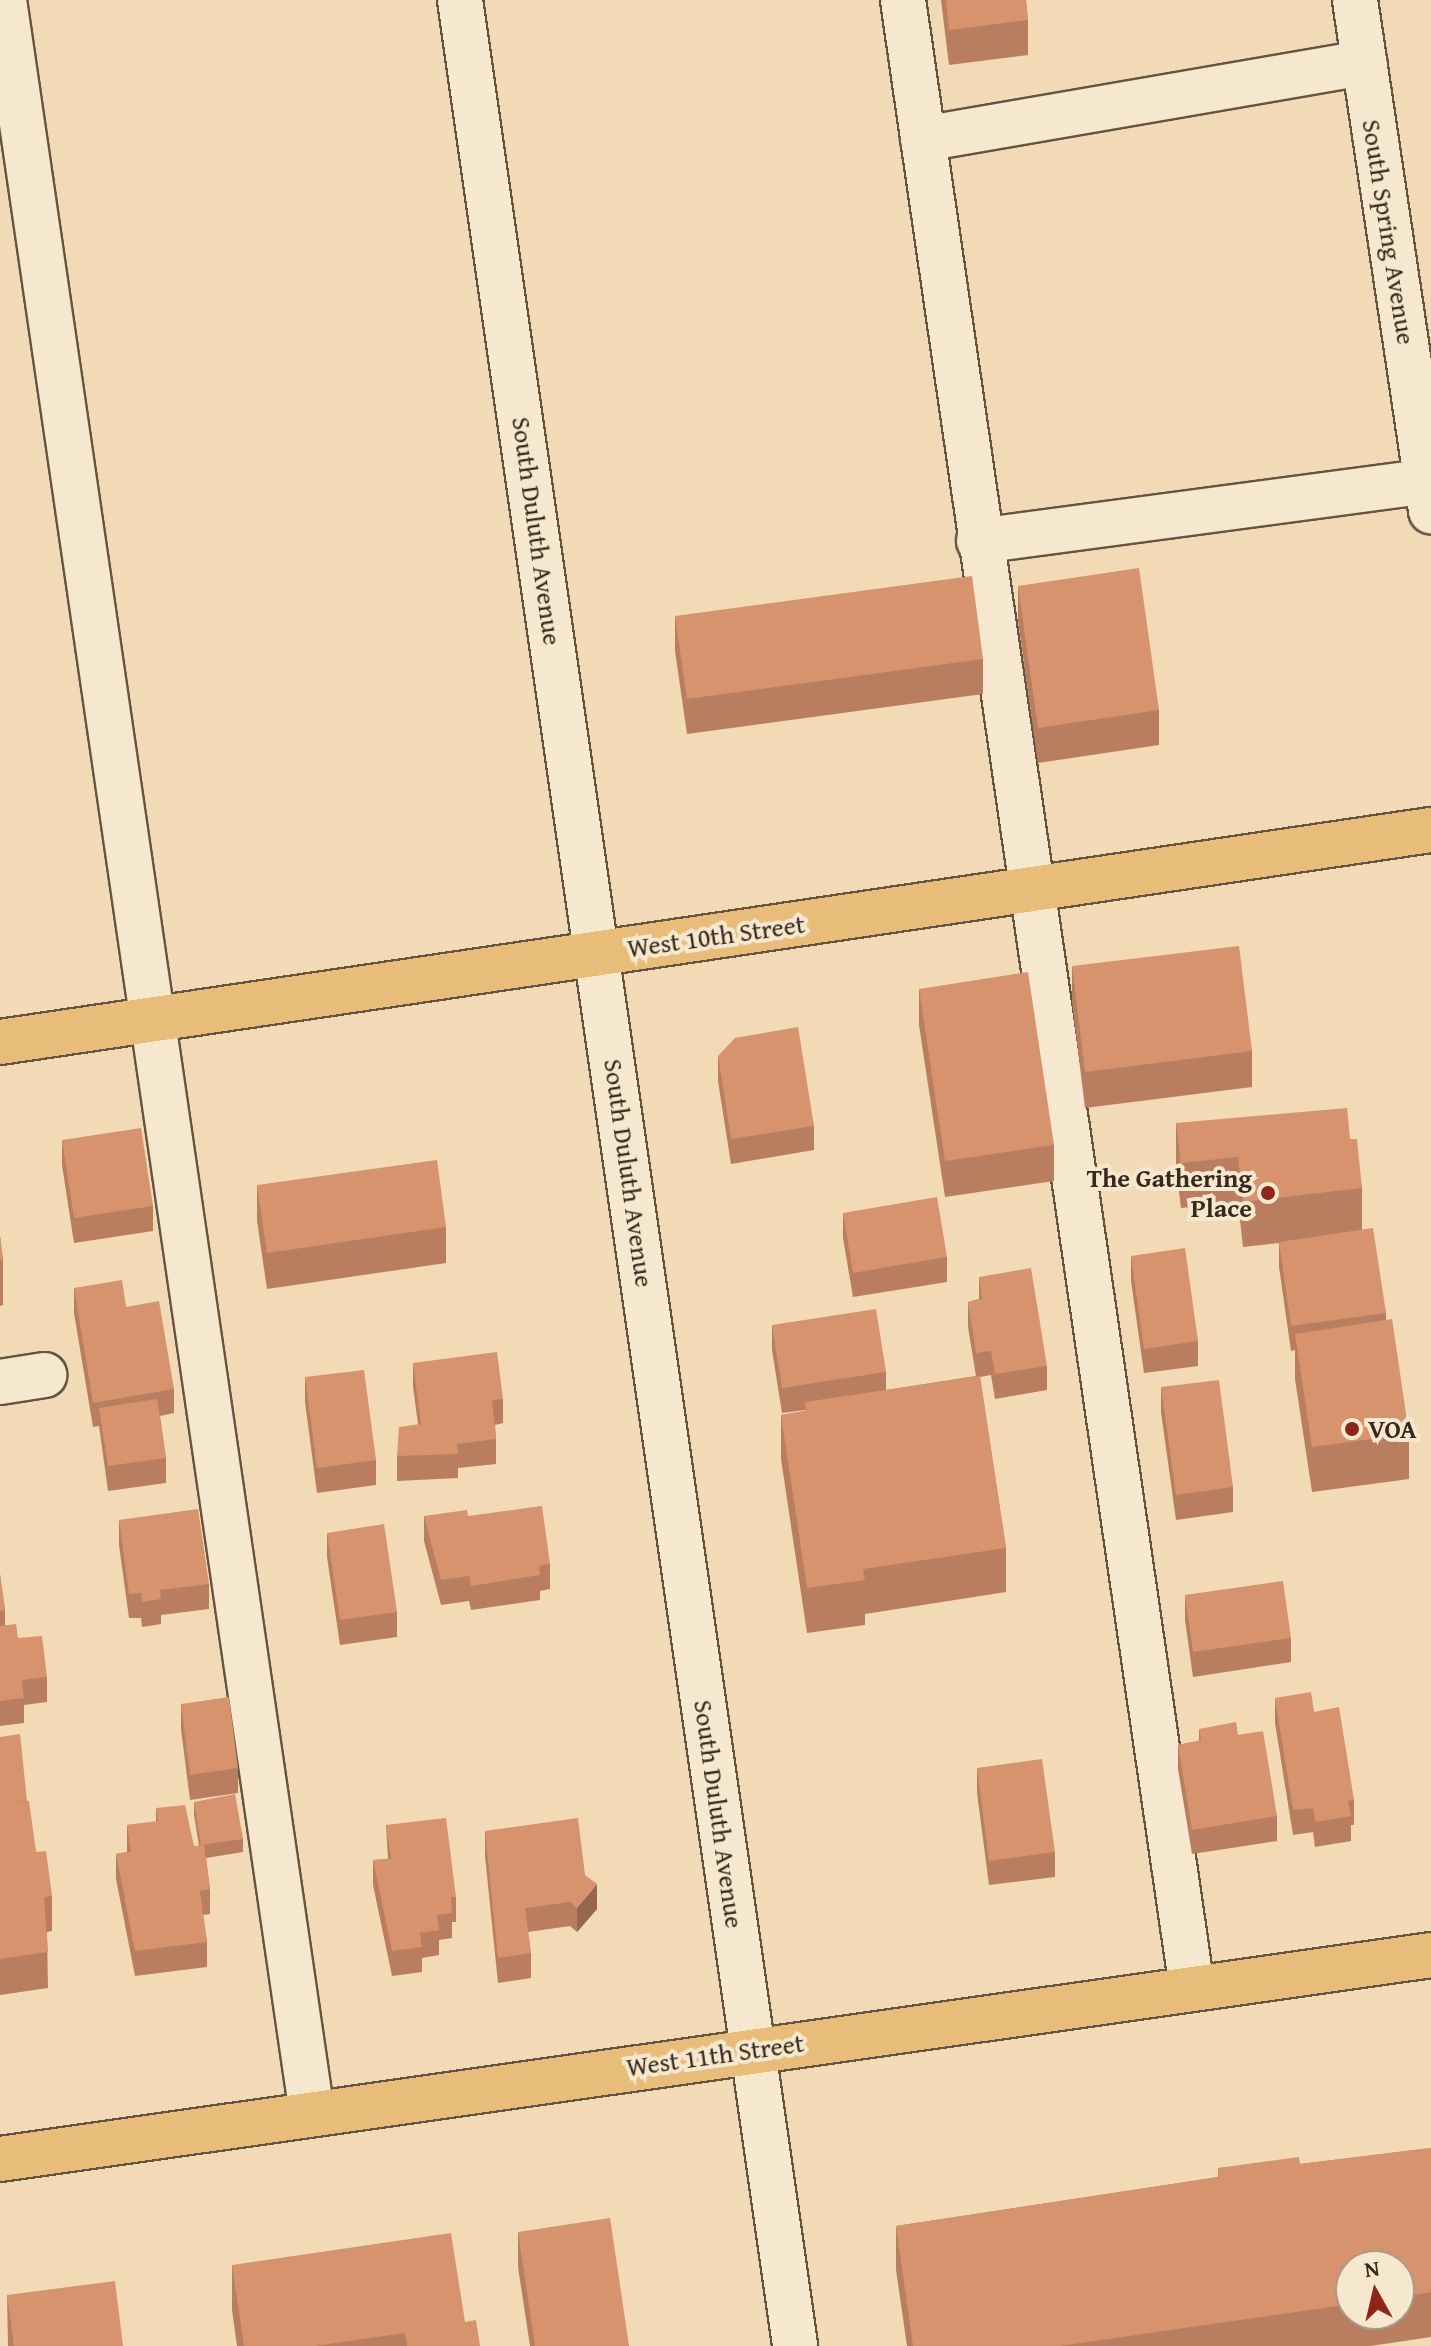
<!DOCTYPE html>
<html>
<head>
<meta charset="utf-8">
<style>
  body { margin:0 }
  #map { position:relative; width:1431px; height:2346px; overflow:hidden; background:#f1dab5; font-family:"Gentium Book Plus",serif }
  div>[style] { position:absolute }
  .roads { filter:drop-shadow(2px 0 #665443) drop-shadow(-2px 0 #665443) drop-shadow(0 2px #665443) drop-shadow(0 -2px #665443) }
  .minor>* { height:44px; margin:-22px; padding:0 22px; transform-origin:22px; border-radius:22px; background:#f6e7cf }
  .major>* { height:44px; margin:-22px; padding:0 22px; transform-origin:22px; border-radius:22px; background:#e8bd7a }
  .wall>* { inset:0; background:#b97e5f }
  .shaded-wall>* { inset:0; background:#96664d }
  .building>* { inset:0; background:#d7926e }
  .dots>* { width:22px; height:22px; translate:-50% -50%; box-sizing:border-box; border:4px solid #f6e7cf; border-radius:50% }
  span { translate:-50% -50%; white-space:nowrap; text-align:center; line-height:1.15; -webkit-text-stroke:8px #f6e7cf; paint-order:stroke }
  .street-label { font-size:26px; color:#37281d }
  .poi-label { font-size:26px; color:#37281d; font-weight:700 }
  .right { translate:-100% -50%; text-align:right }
  .left { translate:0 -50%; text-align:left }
  .north { position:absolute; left:1335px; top:2250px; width:80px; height:80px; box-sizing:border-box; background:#f6e7cf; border:2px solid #aa9b88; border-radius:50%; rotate:352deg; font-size:22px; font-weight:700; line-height:32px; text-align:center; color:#37281d }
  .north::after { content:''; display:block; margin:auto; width:28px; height:36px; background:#8f2418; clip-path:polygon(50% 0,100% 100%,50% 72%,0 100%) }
</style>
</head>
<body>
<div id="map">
  <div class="roads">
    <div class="minor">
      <div style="left:4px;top:0;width:2136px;rotate:81.71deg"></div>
      <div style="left:460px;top:0;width:2370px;rotate:81.87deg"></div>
      <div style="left:903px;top:0;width:2009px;rotate:81.73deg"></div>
      <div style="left:1355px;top:0;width:517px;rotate:81.54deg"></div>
      <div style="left:923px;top:139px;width:448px;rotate:-9.8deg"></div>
      <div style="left:979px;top:541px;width:451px;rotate:-7.6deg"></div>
      <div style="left:0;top:1382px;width:45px;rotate:-9deg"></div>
    </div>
    <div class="major">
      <div style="left:0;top:1042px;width:1447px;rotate:-8.43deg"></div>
      <div style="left:0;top:2159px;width:1445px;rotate:-8.11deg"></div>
    </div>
  </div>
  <div class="wall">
    <div style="clip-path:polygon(941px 0,1026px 0,1028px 20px,1028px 55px,949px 65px)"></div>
    <div style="clip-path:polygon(1018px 586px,1159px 710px,1159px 745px,1038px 763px,1018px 621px)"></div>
    <div style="clip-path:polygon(675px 616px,983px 659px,983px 694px,687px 734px,675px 651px)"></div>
    <div style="clip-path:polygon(1072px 966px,1252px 1051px,1252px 1087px,1085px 1108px,1072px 1002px)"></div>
    <div style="clip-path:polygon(919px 989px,1054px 1145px,1054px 1181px,945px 1197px,919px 1025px)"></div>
    <div style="clip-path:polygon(718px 1056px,814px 1126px,814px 1150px,731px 1164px,718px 1081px)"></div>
    <div style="clip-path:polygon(1176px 1123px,1350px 1139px,1362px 1188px,1362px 1229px,1386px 1313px,1386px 1320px,1409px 1434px,1409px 1479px,1312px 1492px,1295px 1379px,1295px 1350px,1291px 1351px,1279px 1267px,1279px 1243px,1243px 1247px,1238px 1202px,1181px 1208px,1176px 1168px)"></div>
    <div style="clip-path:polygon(62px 1140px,153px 1206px,153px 1231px,74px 1243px,62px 1165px)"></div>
    <div style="clip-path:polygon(257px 1185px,446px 1227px,446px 1263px,267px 1289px,257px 1221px)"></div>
    <div style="clip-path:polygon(843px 1213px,947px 1257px,947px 1282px,853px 1297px,843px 1238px)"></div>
    <div style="clip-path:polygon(0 1236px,3px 1260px,3px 1305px,0 1306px)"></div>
    <div style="clip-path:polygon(1131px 1256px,1198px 1341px,1198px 1366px,1144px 1373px,1131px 1281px)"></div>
    <div style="clip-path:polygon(979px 1277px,1047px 1366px,1047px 1390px,995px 1399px,991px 1375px,980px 1377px,1006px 1548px,1006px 1592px,865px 1614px,865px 1625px,807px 1633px,781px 1459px,781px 1415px,805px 1411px,805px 1410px,782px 1413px,772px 1350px,772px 1325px,886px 1372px,886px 1390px,976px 1376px,968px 1327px,968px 1302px,979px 1299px)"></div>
    <div style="clip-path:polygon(74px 1288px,126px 1307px,174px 1389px,174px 1413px,160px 1416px,166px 1458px,166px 1483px,108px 1491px,99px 1426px,93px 1427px,74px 1313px)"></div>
    <div style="clip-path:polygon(413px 1363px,503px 1399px,503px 1423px,495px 1425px,496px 1439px,496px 1464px,458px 1468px,458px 1478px,397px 1481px,397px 1456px,418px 1424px,413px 1387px)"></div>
    <div style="clip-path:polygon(305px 1377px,376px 1460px,376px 1485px,317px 1493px,305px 1402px)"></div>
    <div style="clip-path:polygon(1161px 1387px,1233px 1487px,1233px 1512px,1176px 1520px,1161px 1412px)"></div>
    <div style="clip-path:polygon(424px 1516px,468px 1516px,550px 1564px,550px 1589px,540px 1591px,540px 1600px,471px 1610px,469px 1601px,441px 1605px,424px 1541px)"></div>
    <div style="clip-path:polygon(119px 1520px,209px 1584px,209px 1609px,161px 1615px,161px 1624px,142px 1627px,141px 1618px,129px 1618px,119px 1545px)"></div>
    <div style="clip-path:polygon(327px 1533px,397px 1612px,397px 1637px,340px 1645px,327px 1557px)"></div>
    <div style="clip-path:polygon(0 1574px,5px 1610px,5px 1625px,18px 1638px,47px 1677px,47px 1702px,24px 1705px,24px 1723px,0 1726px)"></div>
    <div style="clip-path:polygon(1185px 1595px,1291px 1638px,1291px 1662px,1193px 1677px,1185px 1620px)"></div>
    <div style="clip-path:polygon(1275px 1698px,1314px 1712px,1354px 1800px,1354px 1825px,1351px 1825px,1351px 1841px,1315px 1847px,1313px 1832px,1293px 1835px,1275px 1723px)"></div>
    <div style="clip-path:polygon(181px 1704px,238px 1768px,238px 1793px,190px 1800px,181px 1729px)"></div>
    <div style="clip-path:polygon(1199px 1729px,1238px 1735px,1277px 1816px,1277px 1841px,1192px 1854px,1178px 1769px,1178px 1745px,1199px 1741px)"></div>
    <div style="clip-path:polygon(0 1737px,27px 1801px,36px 1852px,52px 1896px,52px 1931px,47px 1932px,48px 1988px,0 1995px)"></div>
    <div style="clip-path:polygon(977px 1768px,1055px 1852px,1055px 1877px,989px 1885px,977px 1793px)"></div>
    <div style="clip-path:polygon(194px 1802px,243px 1839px,243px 1852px,206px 1858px,210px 1889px,210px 1914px,203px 1915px,207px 1942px,207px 1967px,135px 1976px,116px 1879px,116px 1854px,127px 1852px,127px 1825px,156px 1822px,156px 1808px,194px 1846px,199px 1846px,194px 1815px)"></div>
    <div style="clip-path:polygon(386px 1825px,456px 1897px,456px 1922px,452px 1922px,452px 1938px,439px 1940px,439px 1955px,422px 1958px,422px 1972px,392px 1976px,373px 1885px,373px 1860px,388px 1859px)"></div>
    <div style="clip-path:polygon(485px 1831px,597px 1909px,577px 1932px,570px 1926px,528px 1932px,531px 1953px,531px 1978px,498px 1983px,485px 1856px)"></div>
    <div style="clip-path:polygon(evenodd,1431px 2148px,1431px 2337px,1370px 2346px,907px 2346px,896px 2270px,896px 2226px,1218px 2177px,1218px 2168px,1300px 2164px,1431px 2148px,1351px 2266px,1399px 2266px,1399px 2314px,1351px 2314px,1351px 2266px)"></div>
    <div style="clip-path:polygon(518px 2232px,629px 2346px,530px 2346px,518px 2267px)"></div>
    <div style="clip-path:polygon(232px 2265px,465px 2322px,480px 2346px,237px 2346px,232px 2310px)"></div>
    <div style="clip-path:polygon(7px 2295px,123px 2346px,8px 2346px)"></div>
  </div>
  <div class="shaded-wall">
    <div style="clip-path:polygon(597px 1884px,597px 1909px,577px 1932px,577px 1908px)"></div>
  </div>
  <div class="building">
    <div style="clip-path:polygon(946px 0,1026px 0,1028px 20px,949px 30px)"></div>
    <div style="clip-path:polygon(1139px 568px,1159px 710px,1038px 728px,1018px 586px)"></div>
    <div style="clip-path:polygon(972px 576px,983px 659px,687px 699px,675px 616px)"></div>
    <div style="clip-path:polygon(1239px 946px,1252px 1051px,1085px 1072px,1072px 966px)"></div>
    <div style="clip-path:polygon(1028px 972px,1054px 1145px,945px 1161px,919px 989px)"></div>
    <div style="clip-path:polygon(798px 1027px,814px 1126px,731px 1139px,718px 1056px,735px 1038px)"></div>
    <div style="clip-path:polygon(1347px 1108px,1350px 1139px,1357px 1139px,1362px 1188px,1243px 1202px,1238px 1157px,1181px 1163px,1176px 1123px)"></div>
    <div style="clip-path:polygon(141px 1128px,153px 1206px,74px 1218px,62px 1140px)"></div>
    <div style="clip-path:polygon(437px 1160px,446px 1227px,267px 1253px,257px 1185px)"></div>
    <div style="clip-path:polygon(937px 1197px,947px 1257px,853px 1273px,843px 1213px)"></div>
    <div style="clip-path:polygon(1373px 1228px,1386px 1313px,1291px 1326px,1279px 1242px)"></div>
    <div style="clip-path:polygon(0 1236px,3px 1260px,0 1261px)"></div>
    <div style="clip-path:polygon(1185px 1248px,1198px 1341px,1144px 1349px,1131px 1256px)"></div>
    <div style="clip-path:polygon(1031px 1268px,1047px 1366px,995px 1374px,991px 1351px,976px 1353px,968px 1302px,982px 1299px,979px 1277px)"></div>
    <div style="clip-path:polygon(122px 1280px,126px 1307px,159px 1301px,174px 1389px,93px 1403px,74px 1288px)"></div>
    <div style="clip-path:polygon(876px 1309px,886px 1372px,782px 1388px,772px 1325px)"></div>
    <div style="clip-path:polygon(1392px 1319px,1409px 1434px,1312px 1447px,1295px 1334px)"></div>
    <div style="clip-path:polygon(497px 1352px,503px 1399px,492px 1400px,496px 1439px,457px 1444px,458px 1454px,397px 1456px,399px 1427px,421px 1424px,413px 1363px)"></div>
    <div style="clip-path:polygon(364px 1370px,376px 1460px,317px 1468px,305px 1377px)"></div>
    <div style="clip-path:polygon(980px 1376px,1006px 1548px,863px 1569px,865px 1580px,807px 1588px,781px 1415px,806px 1411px,805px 1402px)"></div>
    <div style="clip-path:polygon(1219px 1380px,1233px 1487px,1176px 1495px,1161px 1387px)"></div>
    <div style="clip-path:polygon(157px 1399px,166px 1458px,108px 1466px,99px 1408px)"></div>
    <div style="clip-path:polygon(542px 1506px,550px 1564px,539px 1566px,540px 1575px,471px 1586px,469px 1576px,441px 1580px,424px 1516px,467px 1510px,468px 1516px)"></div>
    <div style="clip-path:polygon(198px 1509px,209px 1584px,160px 1590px,161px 1599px,142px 1602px,141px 1593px,129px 1594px,119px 1520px)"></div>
    <div style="clip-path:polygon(384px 1524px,397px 1612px,340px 1620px,327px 1533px)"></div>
    <div style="clip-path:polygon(0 1574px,5px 1610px,0 1611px)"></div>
    <div style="clip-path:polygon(1283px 1581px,1291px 1638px,1193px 1652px,1185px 1595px)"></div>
    <div style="clip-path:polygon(16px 1624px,18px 1638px,42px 1636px,47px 1677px,22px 1680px,24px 1698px,0 1701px,0 1626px)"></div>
    <div style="clip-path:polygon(1311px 1692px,1314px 1712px,1339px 1707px,1354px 1800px,1348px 1801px,1351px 1816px,1315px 1822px,1313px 1808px,1293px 1810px,1275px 1698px)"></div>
    <div style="clip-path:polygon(229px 1697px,238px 1768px,190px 1775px,181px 1704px)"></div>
    <div style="clip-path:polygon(1236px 1722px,1238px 1735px,1263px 1731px,1277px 1816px,1192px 1830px,1178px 1745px,1201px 1740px,1199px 1729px)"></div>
    <div style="clip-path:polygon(20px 1734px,27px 1801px,0 1805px,0 1737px)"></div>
    <div style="clip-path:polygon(1042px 1759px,1055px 1852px,989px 1861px,977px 1768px)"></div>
    <div style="clip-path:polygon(235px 1794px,243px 1839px,201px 1845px,194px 1802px)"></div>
    <div style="clip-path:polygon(29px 1801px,36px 1852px,46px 1851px,52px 1896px,44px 1897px,48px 1952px,0 1959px,0 1805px)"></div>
    <div style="clip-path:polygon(185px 1805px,194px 1846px,204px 1845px,210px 1889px,200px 1891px,207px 1942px,135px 1951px,116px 1854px,131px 1852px,127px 1825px,158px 1821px,156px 1808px)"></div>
    <div style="clip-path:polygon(446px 1818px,456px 1897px,451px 1897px,452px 1913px,437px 1915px,439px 1930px,420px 1933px,422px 1947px,392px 1951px,373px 1860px,391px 1859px,386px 1825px)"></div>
    <div style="clip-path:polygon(578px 1818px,585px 1875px,597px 1884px,577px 1908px,570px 1902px,525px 1908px,531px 1953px,498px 1958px,485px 1831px)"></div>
    <div style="clip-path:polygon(1431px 2148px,1431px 2292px,1399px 2297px,1399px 2266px,1351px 2266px,1351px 2304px,1060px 2346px,913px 2346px,896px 2226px,1219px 2177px,1218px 2168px,1299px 2157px,1300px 2164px)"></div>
    <div style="clip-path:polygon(610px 2218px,629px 2346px,535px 2346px,518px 2232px)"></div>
    <div style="clip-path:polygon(451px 2233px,465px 2322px,476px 2320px,480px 2346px,407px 2346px,405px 2333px,315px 2346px,244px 2346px,232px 2265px)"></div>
    <div style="clip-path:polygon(115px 2281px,123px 2346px,14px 2346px,7px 2295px)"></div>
  </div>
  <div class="dots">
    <div style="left:1268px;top:1193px;background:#8f2418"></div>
    <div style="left:1352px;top:1429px;background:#8f2418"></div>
  </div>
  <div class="street-label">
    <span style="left:1389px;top:232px;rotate:81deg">South Spring Avenue</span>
    <span style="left:537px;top:531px;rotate:82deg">South Duluth Avenue</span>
    <span style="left:716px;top:936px;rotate:-8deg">West 10th Street</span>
    <span style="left:629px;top:1173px;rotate:82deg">South Duluth Avenue</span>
    <span style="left:719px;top:1814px;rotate:82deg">South Duluth Avenue</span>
    <span style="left:715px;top:2055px;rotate:-8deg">West 11th Street</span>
  </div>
  <div class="poi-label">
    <span class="right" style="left:1252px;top:1193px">The Gathering<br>Place</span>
    <span class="left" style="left:1368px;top:1429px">VOA</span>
  </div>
  <div class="north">N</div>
</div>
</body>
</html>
